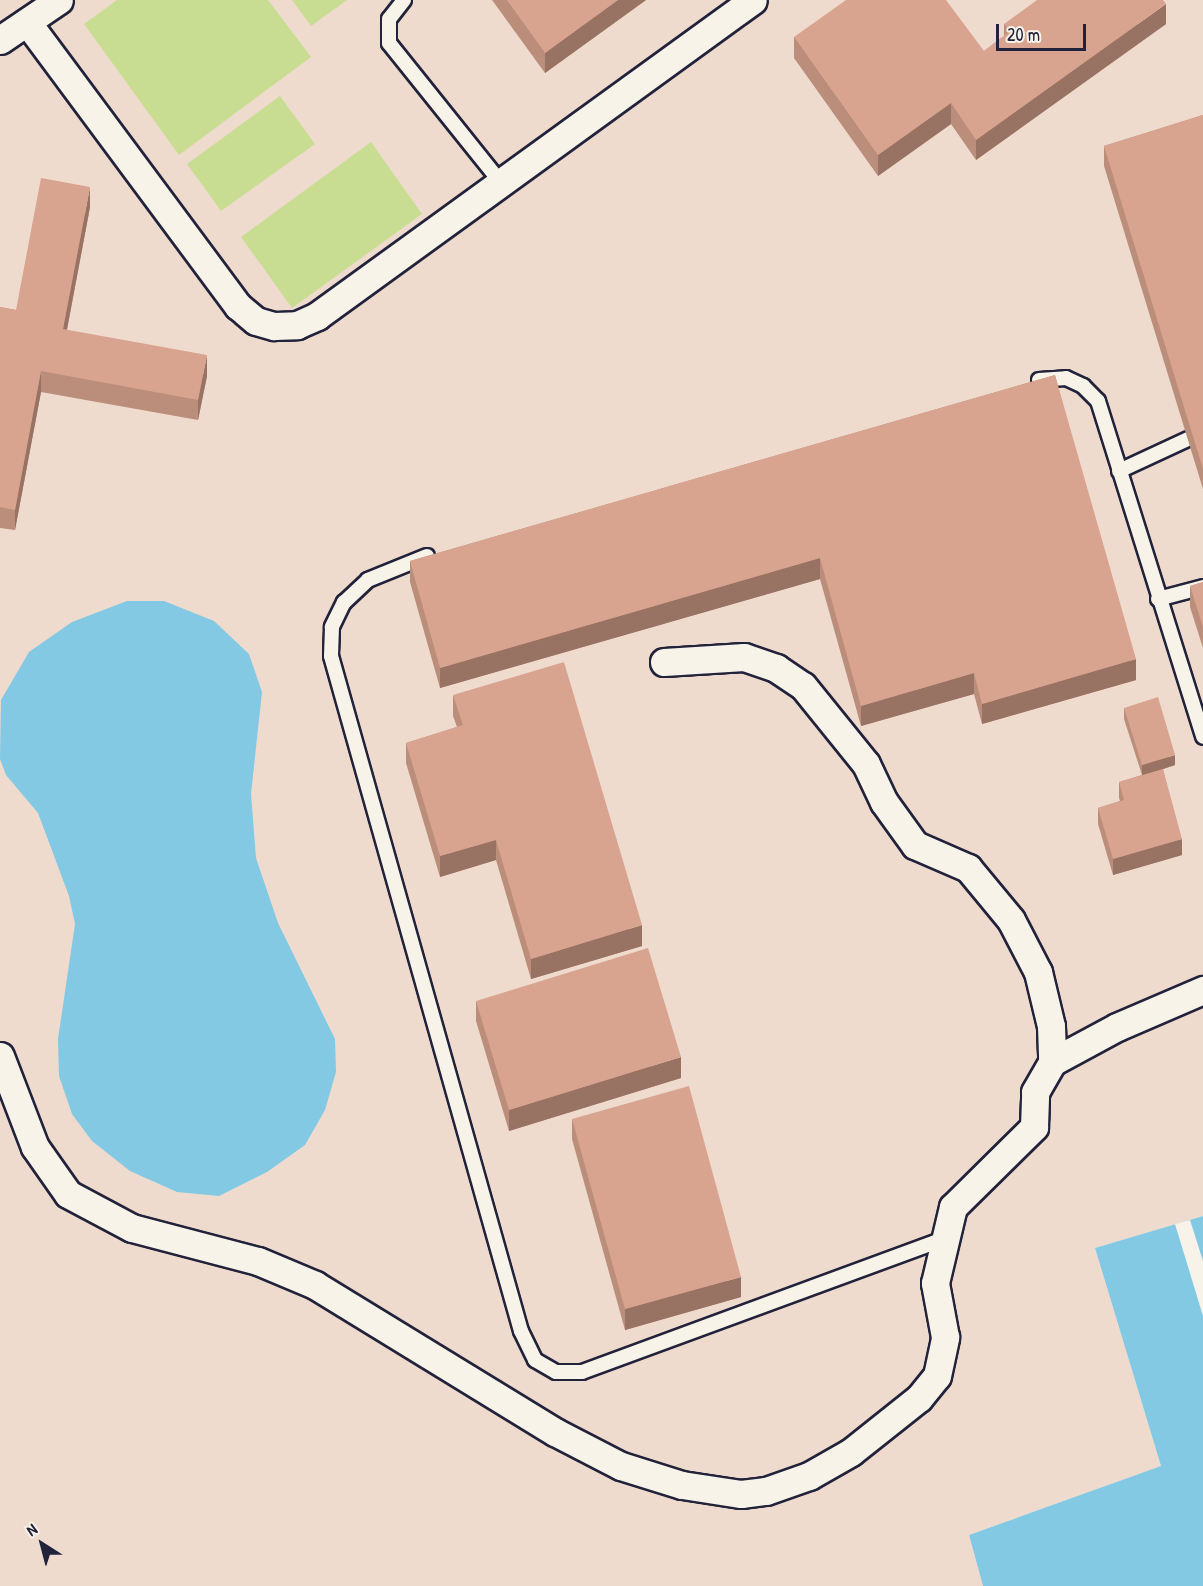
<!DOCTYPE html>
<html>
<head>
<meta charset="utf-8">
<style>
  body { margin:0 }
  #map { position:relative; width:1203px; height:1586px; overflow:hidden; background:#f7f3e8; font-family:"Patrick Hand",sans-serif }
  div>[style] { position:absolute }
  .built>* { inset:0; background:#eedbcd }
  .green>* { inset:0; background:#c9dd92 }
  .water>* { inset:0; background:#83c9e4 }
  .pier>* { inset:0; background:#f7f3e8 }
  .roads { filter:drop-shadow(2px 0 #22223b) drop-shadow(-2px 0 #22223b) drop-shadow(0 2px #22223b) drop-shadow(0 -2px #22223b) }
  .lane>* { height:14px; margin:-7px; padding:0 7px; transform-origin:7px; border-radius:7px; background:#f7f3e8 }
  .street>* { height:27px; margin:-13.5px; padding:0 13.5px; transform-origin:13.5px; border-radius:13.5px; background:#f7f3e8 }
  .wall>* { inset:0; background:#bb8d7b }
  .shaded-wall>* { inset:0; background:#987364 }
  .building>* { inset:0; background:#d9a48f }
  span { translate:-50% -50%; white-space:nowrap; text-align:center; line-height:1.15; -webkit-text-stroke:6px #f7f3e8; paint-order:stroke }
  .north { position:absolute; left:12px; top:1514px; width:60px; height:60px; -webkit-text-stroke:4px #f7f3e8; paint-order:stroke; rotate:324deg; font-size:16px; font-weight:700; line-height:24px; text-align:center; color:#22223b }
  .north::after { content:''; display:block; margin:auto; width:21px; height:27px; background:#22223b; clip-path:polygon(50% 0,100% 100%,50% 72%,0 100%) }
  .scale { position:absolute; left:996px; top:24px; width:90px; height:27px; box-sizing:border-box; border:3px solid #22223b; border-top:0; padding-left:8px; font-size:18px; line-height:21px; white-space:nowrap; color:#22223b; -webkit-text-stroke:4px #f7f3e8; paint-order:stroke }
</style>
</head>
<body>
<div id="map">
  <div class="built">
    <div style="clip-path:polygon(0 0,1203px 0,1203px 1216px,1095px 1248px,1161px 1466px,969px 1535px,983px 1586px,0 1586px)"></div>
  </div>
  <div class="green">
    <div style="clip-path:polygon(117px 0,268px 0,311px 57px,179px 155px,84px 24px)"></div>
    <div style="clip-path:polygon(292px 0,347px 0,311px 26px)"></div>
    <div style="clip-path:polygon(280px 96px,315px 144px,221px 211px,187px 164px)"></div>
    <div style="clip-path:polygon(371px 142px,422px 214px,292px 308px,241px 237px)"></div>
  </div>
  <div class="water">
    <div style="clip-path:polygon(127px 601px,164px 601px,214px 621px,249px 654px,262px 692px,251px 794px,256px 858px,278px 923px,335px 1039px,336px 1072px,325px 1110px,305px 1145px,267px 1172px,219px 1196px,177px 1192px,130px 1171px,92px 1141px,72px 1114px,59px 1076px,58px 1039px,75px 924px,69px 896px,38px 813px,6px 775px,0 759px,1px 700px,29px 652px,72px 622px)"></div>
    <div style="clip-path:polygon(1203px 1216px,1203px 1586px,983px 1586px,969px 1535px,1161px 1466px,1095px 1248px)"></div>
  </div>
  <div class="pier">
    <div style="clip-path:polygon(1190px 1220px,1203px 1261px,1203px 1316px,1175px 1224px)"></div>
  </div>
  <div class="roads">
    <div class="lane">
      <div style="left:404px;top:0;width:24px;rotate:128deg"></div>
      <div style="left:389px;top:19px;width:24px;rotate:90deg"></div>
      <div style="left:389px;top:43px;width:179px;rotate:51.3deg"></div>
      <div style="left:1039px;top:380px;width:27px;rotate:-4deg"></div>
      <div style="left:1066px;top:378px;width:19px;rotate:25deg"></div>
      <div style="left:1083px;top:386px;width:21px;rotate:45deg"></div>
      <div style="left:1098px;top:401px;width:352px;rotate:72.6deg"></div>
      <div style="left:1119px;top:471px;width:76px;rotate:-24.9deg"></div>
      <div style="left:427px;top:556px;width:64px;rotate:157.9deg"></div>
      <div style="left:368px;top:580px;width:33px;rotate:137deg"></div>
      <div style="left:344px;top:602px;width:28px;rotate:116deg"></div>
      <div style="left:332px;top:627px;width:29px;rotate:92deg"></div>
      <div style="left:331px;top:656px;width:701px;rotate:74.28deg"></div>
      <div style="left:521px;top:1331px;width:32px;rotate:64deg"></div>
      <div style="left:535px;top:1360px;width:24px;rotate:30deg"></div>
      <div style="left:556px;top:1372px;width:26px"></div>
      <div style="left:582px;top:1372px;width:385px;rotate:-20.2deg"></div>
      <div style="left:1158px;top:599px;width:47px;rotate:-14.9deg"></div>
    </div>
    <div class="street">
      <div style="left:27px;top:22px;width:354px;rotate:53.4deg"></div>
      <div style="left:238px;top:306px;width:23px;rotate:40deg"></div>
      <div style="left:256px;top:321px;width:19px;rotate:16deg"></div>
      <div style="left:274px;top:326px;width:23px;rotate:-2deg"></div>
      <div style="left:297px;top:325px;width:22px;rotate:-24deg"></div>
      <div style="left:317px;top:316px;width:538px;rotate:-35.93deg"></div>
      <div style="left:0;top:40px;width:71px;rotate:-34.1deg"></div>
      <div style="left:664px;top:662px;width:80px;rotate:-3.6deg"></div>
      <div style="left:744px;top:657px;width:34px;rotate:19deg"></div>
      <div style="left:776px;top:668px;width:32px;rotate:34deg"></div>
      <div style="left:803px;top:686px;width:100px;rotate:51.1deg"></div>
      <div style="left:866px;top:764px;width:42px;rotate:64.7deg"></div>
      <div style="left:884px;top:802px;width:53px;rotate:54.2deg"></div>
      <div style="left:915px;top:845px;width:58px;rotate:23.5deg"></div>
      <div style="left:968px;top:868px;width:67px;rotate:50.4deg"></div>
      <div style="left:1011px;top:920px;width:59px;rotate:62.6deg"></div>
      <div style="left:1038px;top:972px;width:56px;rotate:76.5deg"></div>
      <div style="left:1051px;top:1026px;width:36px;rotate:88deg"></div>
      <div style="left:0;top:1056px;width:97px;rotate:69deg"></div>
      <div style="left:35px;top:1147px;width:57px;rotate:54.9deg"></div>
      <div style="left:68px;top:1194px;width:72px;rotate:28deg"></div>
      <div style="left:132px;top:1228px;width:130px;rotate:14.7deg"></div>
      <div style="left:258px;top:1261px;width:62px;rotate:22.8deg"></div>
      <div style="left:315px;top:1285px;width:281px;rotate:31.5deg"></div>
      <div style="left:555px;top:1432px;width:74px;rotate:27.3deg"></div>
      <div style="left:621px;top:1466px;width:64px;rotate:17.3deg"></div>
      <div style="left:682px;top:1485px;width:60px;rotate:8.7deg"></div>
      <div style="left:741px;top:1494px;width:25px;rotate:-7deg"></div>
      <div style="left:766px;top:1491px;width:46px;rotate:-19.2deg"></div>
      <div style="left:809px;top:1476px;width:48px;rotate:-29.7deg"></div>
      <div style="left:851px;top:1452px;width:87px;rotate:-38.5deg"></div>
      <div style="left:919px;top:1398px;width:28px;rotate:-51deg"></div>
      <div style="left:937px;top:1376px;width:40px;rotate:-78deg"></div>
      <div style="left:945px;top:1337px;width:55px;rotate:-100.5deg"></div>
      <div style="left:935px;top:1283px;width:78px;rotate:-76.7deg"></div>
      <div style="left:953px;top:1207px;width:114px;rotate:-44.6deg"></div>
      <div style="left:1034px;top:1127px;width:35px;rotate:-88deg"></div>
      <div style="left:1035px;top:1092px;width:34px;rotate:-60deg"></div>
      <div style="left:1052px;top:1062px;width:74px;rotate:-28.3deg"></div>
      <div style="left:1117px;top:1027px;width:94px;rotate:-23.3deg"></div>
    </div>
  </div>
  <div class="wall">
    <div style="clip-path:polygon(492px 0,646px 0,545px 73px)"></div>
    <div style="clip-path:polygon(1004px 24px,1166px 24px,976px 160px,951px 124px,878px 176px,794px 58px,794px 37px,984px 51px,1004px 36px)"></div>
    <div style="clip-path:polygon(1203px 115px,1203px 489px,1104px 166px,1104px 146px)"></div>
    <div style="clip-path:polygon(90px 207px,67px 330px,207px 376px,198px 420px,41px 392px,15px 530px,0 528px,0 307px,16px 310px)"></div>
    <div style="clip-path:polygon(1055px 375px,1136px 680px,982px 724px,974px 694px,861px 726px,820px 579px,440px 688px,410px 582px,410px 561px)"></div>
    <div style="clip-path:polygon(1203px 582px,1203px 648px,1190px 607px,1190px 586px)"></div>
    <div style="clip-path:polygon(453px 695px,642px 946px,531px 979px,496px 860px,440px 877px,406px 763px,406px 743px,457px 727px,453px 716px)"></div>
    <div style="clip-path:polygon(1124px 708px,1175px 765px,1163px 769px,1182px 855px,1113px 875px,1098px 824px,1098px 808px,1120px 801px,1119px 798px,1119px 782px,1142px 775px,1124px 719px)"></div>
    <div style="clip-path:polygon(476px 1001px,681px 1078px,509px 1131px,476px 1021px)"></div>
    <div style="clip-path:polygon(572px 1119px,741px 1297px,625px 1330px,572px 1139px)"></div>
  </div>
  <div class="shaded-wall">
    <div style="clip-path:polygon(618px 0,646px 0,545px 73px,545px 53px)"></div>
    <div style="clip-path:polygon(1166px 4px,1166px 24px,976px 160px,976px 140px)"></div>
    <div style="clip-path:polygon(951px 103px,951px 124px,878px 176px,878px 155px)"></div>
    <div style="clip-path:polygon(90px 187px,90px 207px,63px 350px,63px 329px)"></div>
    <div style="clip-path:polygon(207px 355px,207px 376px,198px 420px,198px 400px)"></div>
    <div style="clip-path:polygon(41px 371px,41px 392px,15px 530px,15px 510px)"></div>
    <div style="clip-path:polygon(820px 558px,820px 579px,440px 688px,440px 668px)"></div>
    <div style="clip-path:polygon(1136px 659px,1136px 680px,982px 724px,982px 704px)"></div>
    <div style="clip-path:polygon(974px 673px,974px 694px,861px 726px,861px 706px)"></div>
    <div style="clip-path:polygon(1175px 755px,1175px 765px,1142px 776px,1142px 765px)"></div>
    <div style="clip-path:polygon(1182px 839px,1182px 855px,1113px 875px,1113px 859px)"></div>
    <div style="clip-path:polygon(496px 840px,496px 860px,440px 877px,440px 856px)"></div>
    <div style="clip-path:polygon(642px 925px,642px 946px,531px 979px,531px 959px)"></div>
    <div style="clip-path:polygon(681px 1057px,681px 1078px,509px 1131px,509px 1110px)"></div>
    <div style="clip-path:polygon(741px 1277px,741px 1297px,625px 1330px,625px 1309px)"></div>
  </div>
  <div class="building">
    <div style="clip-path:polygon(507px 0,618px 0,545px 53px)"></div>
    <div style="clip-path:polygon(846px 0,946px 0,984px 51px,1010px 31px,1004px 24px,1037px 0,1163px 0,1166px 4px,976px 140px,951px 103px,878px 155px,794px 37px)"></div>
    <div style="clip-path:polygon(1203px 115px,1203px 469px,1104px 146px)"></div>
    <div style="clip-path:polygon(41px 178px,90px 187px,63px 329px,207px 355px,198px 400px,41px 371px,15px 510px,0 507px,0 307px,16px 310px)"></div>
    <div style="clip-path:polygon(1055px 375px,1136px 659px,982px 704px,974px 673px,861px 706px,820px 558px,440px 668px,410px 561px)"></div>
    <div style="clip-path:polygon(1203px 582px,1203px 627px,1190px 586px)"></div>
    <div style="clip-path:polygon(564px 662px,642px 925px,531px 959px,496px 840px,440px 856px,406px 743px,463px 725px,453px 695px)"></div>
    <div style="clip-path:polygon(1158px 697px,1175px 755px,1142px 765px,1124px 708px)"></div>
    <div style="clip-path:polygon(1163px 769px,1182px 839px,1113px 859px,1098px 808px,1124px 800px,1119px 782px)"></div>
    <div style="clip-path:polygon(648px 948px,681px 1057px,509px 1110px,476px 1001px)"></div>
    <div style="clip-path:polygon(689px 1086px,741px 1277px,625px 1309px,572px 1119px)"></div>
  </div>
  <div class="north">N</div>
  <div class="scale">20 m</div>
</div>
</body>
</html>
